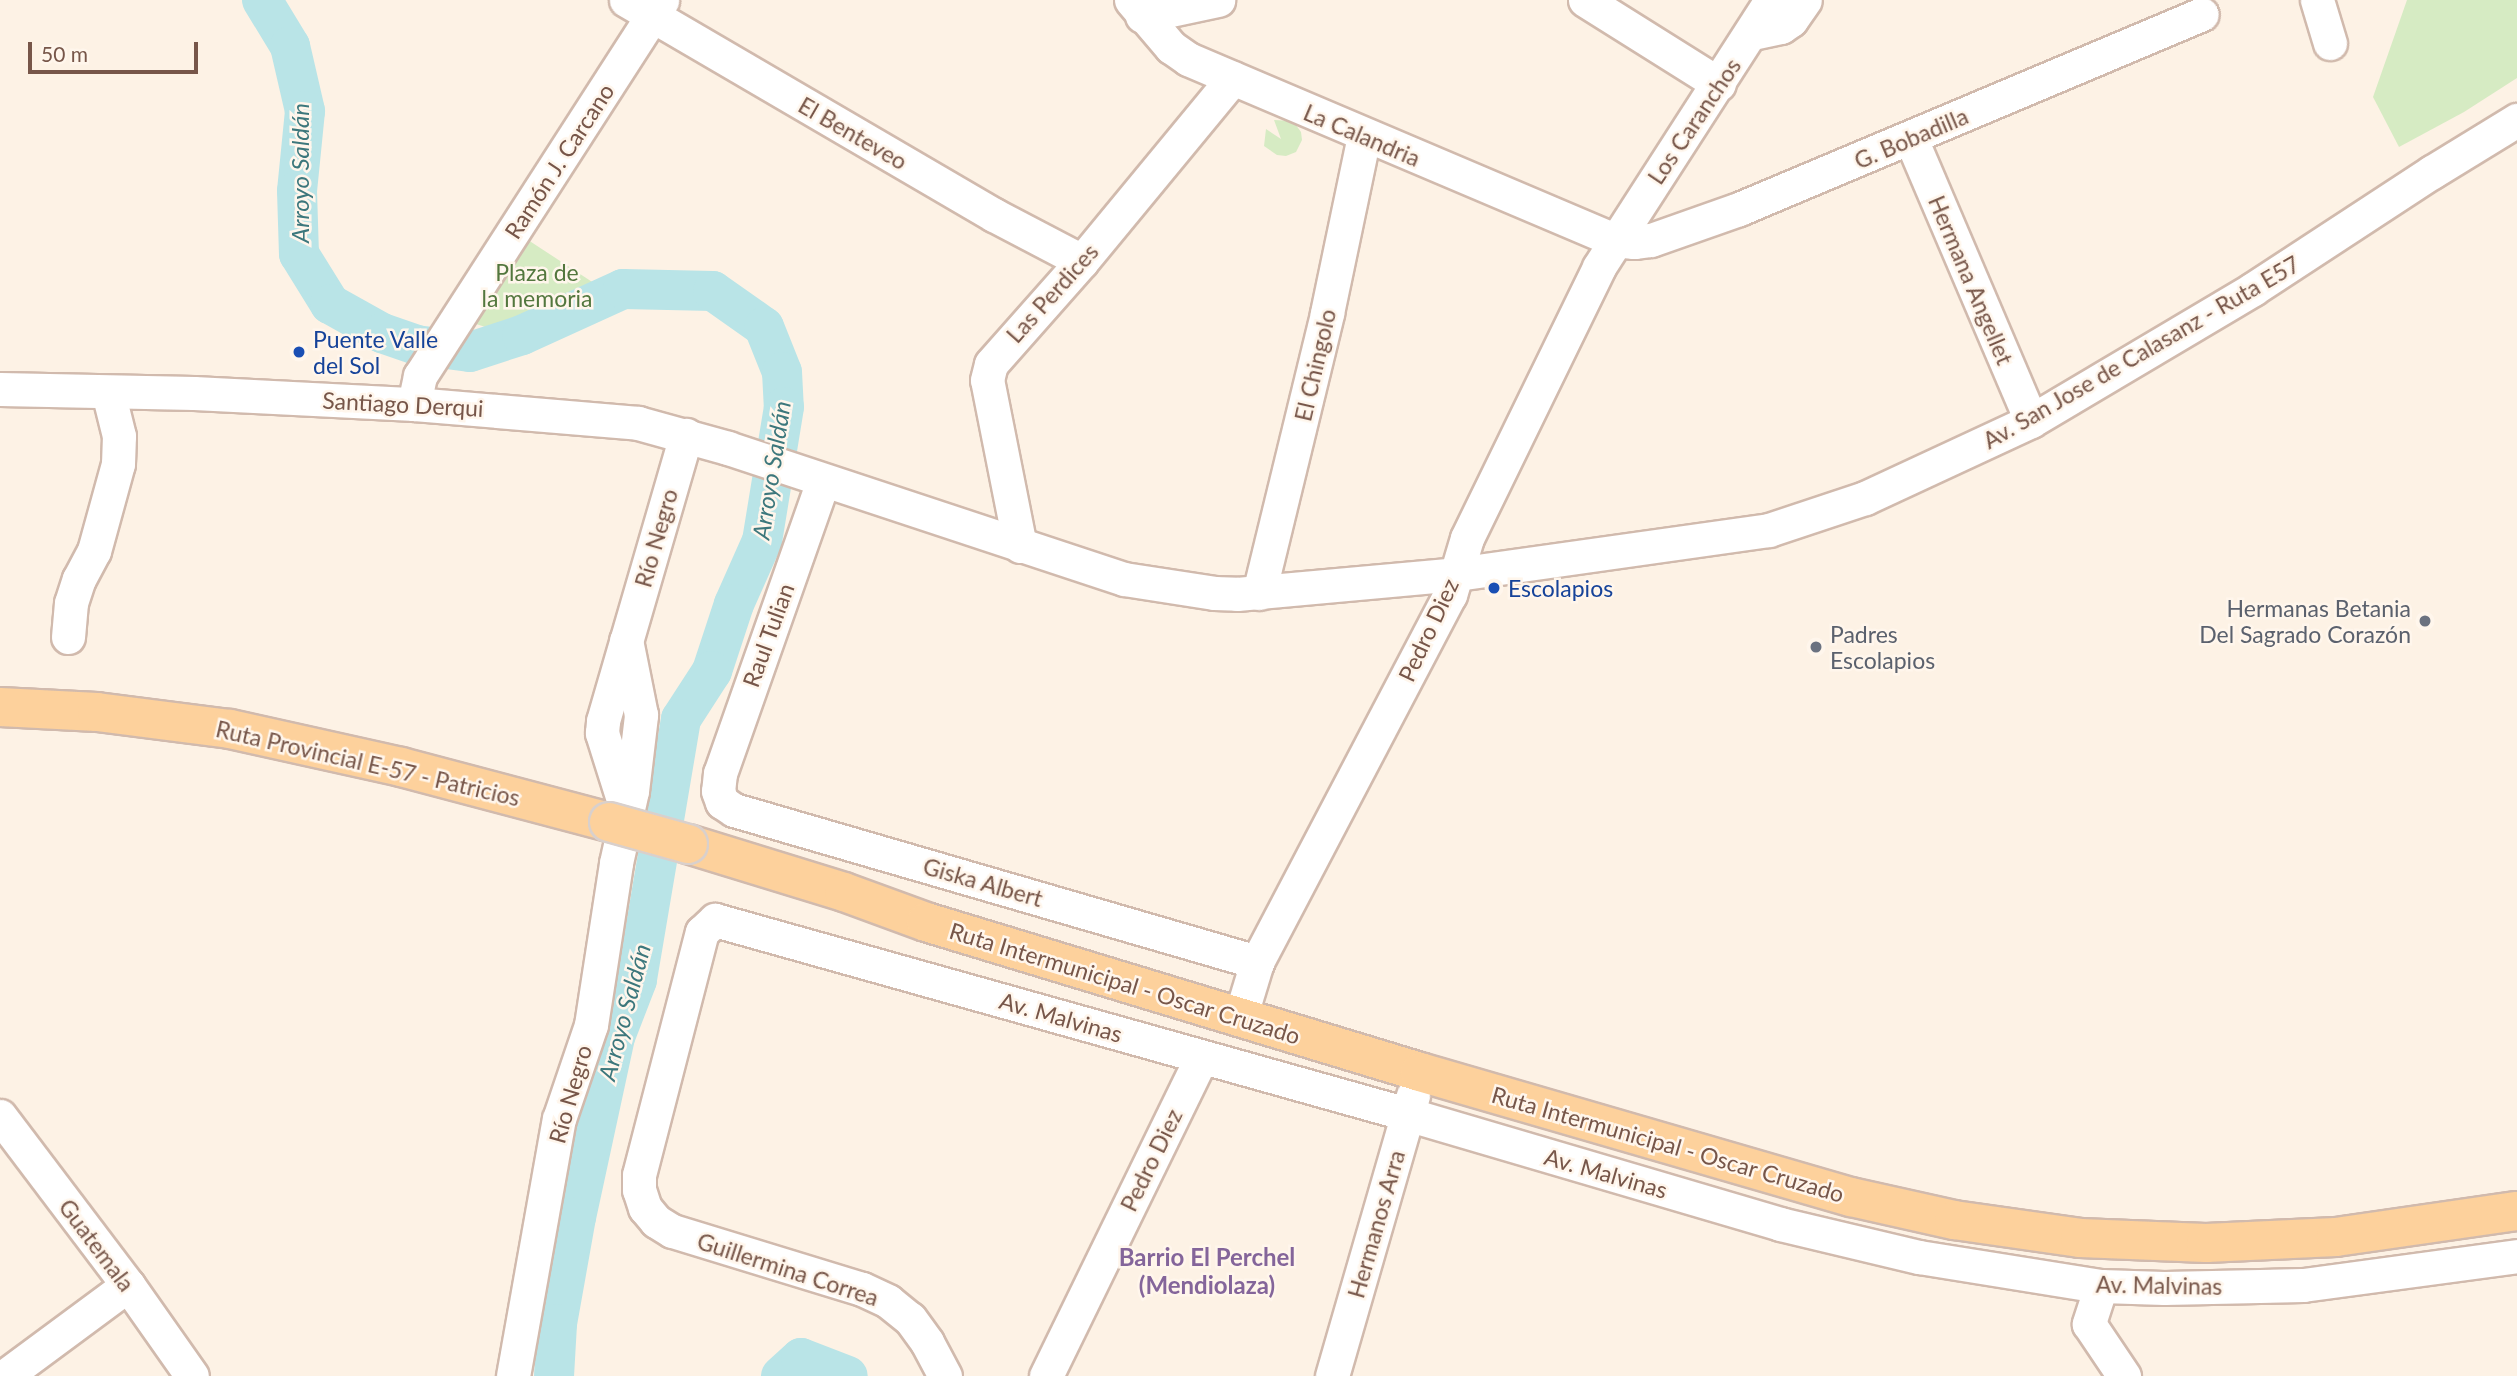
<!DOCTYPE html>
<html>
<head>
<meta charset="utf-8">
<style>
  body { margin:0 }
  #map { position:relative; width:2517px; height:1376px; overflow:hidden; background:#fdf2e5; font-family:Lato,sans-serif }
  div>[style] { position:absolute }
  .green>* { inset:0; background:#d6ebc3 }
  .river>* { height:40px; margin:-20px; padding:0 20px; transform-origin:20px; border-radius:20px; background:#b9e4e7 }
  .roads { filter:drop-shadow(2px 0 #d1baad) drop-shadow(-2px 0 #d1baad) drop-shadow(0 2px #d1baad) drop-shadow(0 -2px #d1baad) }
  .minor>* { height:33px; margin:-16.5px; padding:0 16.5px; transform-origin:16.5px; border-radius:16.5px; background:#fff }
  .major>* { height:38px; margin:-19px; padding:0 19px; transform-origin:19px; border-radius:19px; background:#fdd19c }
  .bridges { filter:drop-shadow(2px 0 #d9d0cc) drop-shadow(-2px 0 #d9d0cc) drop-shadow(0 2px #d9d0cc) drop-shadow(0 -2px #d9d0cc) }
  .major-bridge>* { height:38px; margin:-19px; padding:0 19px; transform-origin:19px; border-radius:19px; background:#fdd19c }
  .dots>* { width:19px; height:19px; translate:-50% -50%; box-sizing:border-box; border:4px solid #fff6ec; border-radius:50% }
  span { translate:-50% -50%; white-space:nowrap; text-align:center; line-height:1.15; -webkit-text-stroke:5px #fff6ec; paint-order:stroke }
  .street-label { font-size:23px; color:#775649 }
  .park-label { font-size:23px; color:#53773e }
  .transit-label { font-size:23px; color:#164399 }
  .left { translate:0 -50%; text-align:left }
  .worship-label { font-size:23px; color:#5b616d }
  .right { translate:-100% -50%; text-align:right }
  .water-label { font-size:24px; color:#3c777c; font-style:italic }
  .neighbourhood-label { font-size:24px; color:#84659a; font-weight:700 }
  .scale { position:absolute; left:28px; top:42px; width:170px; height:32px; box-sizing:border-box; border:4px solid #775649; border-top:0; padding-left:9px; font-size:21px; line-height:24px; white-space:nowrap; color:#775649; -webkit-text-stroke:5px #fff6ec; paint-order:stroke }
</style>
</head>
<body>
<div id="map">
  <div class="green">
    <div style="clip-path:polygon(2407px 0,2517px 0,2517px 78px,2464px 112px,2399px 147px,2373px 97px)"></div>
    <div style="clip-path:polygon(1274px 120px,1293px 121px,1301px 132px,1302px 140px,1296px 152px,1286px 156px,1277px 155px,1264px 146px,1266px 129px,1281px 139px)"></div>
    <div style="clip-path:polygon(525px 238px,606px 291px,510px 335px,473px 323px)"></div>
  </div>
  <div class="river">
    <div style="left:262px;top:0;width:54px;rotate:58.7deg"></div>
    <div style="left:290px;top:46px;width:67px;rotate:77deg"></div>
    <div style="left:305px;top:111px;width:80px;rotate:95.7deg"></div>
    <div style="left:297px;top:191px;width:63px;rotate:88.2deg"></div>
    <div style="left:299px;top:254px;width:59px;rotate:58.2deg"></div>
    <div style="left:330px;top:304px;width:60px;rotate:29.1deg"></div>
    <div style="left:382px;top:333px;width:36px;rotate:19deg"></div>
    <div style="left:416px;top:345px;width:54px;rotate:7.4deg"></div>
    <div style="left:470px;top:352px;width:55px;rotate:-18.1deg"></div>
    <div style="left:522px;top:335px;width:111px;rotate:-24.5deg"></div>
    <div style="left:623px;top:289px;width:90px;rotate:1.3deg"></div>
    <div style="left:713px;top:291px;width:62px;rotate:35.2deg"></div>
    <div style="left:764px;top:327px;width:48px;rotate:68.2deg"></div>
    <div style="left:782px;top:372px;width:35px;rotate:87deg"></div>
    <div style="left:784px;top:407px;width:136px;rotate:99.3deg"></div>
    <div style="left:762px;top:541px;width:69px;rotate:114deg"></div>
    <div style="left:734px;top:604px;width:71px;rotate:108.2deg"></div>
    <div style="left:712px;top:671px;width:57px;rotate:122.9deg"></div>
    <div style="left:681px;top:719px;width:265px;rotate:99.6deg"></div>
    <div style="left:637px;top:980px;width:61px;rotate:111.1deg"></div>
    <div style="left:615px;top:1037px;width:184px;rotate:102.2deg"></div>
    <div style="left:576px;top:1217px;width:109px;rotate:100.1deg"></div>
    <div style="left:557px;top:1324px;width:52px;rotate:93.3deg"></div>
    <div style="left:781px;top:1376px;width:27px;rotate:-42deg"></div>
    <div style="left:801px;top:1358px;width:50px;rotate:21deg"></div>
  </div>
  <div class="roads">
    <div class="minor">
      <div style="left:626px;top:0;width:426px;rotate:30.3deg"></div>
      <div style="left:994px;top:215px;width:99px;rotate:27.6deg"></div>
      <div style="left:1131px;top:0;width:62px;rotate:49.6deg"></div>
      <div style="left:1171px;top:47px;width:21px;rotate:35deg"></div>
      <div style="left:1188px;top:59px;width:463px;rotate:23deg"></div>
      <div style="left:1614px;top:240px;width:20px;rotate:6deg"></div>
      <div style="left:1634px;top:242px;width:17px;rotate:-7deg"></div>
      <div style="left:1651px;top:240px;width:93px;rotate:-19.4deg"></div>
      <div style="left:1739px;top:209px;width:502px;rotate:-22.84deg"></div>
      <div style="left:1585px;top:0;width:158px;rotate:32.1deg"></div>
      <div style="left:2317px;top:0;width:45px;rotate:73.2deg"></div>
      <div style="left:1142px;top:16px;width:78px;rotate:-11.9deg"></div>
      <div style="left:1752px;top:33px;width:30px;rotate:-12deg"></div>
      <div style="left:1781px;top:27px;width:12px;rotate:-35deg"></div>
      <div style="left:1791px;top:20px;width:24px;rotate:-55deg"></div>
      <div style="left:1911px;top:139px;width:306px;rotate:66.9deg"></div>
      <div style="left:0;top:389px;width:194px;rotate:1.2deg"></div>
      <div style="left:194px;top:393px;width:220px;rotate:2.9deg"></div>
      <div style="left:414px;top:404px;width:225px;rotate:4.8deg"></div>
      <div style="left:638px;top:423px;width:93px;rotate:15.5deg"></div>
      <div style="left:728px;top:448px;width:417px;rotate:18.3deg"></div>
      <div style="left:1124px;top:579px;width:91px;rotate:8.8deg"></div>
      <div style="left:1214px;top:593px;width:23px;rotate:2deg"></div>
      <div style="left:1237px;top:594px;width:220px;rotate:-5.2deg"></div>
      <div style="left:1456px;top:574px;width:316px;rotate:-8deg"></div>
      <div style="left:1769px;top:530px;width:101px;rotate:-18.4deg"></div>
      <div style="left:1865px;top:498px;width:183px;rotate:-24.9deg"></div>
      <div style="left:2031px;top:421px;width:258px;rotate:-30.7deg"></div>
      <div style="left:2253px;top:289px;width:214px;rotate:-33.2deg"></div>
      <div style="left:2432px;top:172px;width:100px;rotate:-31.5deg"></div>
      <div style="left:414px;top:404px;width:29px;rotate:-78deg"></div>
      <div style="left:420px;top:376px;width:447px;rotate:-57.2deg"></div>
      <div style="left:823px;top:481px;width:310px;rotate:109.4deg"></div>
      <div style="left:720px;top:773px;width:18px;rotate:96deg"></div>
      <div style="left:718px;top:791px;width:12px;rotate:70deg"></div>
      <div style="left:722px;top:802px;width:14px;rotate:34deg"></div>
      <div style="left:734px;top:810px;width:545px;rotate:16.21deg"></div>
      <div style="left:1020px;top:546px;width:169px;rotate:-101.2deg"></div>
      <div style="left:987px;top:380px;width:16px;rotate:-76deg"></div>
      <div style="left:991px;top:364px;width:137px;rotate:-48.5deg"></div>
      <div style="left:1082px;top:261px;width:237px;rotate:-50.5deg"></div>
      <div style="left:1259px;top:593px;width:288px;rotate:-76.3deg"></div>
      <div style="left:1327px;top:313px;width:181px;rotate:-78.2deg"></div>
      <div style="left:68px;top:637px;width:34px;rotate:-85deg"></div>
      <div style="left:71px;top:603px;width:25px;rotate:-72deg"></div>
      <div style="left:79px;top:579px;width:32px;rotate:-62deg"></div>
      <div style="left:94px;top:551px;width:90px;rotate:-74.6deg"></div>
      <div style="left:118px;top:464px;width:28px;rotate:-88deg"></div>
      <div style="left:119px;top:436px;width:45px;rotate:-104deg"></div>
      <div style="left:625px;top:806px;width:77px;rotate:-107.5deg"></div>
      <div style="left:602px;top:733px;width:12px;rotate:-85deg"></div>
      <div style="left:603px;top:721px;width:298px;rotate:-73.8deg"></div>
      <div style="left:1240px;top:1018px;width:59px;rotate:-73.1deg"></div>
      <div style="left:1257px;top:962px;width:415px;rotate:-62.3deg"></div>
      <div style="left:1450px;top:595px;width:59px;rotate:-73.4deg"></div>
      <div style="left:1467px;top:538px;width:301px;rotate:-64deg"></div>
      <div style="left:1599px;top:267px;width:318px;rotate:-57.2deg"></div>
      <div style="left:0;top:1116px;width:212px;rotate:52.9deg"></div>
      <div style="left:128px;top:1285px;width:111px;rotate:54.9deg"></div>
      <div style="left:2101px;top:1286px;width:40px;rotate:108deg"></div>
      <div style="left:2089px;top:1324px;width:63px;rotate:56.1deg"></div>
      <div style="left:5px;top:1376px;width:153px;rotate:-36.5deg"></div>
      <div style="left:513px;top:1376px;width:261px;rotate:-79.9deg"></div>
      <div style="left:559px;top:1119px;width:99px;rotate:-71.2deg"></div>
      <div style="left:591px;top:1025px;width:164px;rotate:-81.2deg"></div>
      <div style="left:616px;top:863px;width:74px;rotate:-77.5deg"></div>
      <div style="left:632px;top:791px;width:77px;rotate:-83.2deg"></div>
      <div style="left:641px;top:715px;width:76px;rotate:-101.3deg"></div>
      <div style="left:945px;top:1376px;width:38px;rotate:-118deg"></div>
      <div style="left:927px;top:1342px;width:29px;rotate:-126deg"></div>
      <div style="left:910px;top:1319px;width:28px;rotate:-141deg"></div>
      <div style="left:888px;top:1301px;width:29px;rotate:-155deg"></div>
      <div style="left:862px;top:1289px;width:199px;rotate:-163deg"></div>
      <div style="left:672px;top:1231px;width:19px;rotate:-148deg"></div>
      <div style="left:656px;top:1221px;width:17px;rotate:-130deg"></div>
      <div style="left:645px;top:1208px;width:19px;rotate:-108deg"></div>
      <div style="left:639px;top:1190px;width:15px;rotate:-90deg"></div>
      <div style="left:639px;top:1175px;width:251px;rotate:-75.5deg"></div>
      <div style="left:702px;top:932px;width:18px;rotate:-43deg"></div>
      <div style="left:715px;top:920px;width:719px;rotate:15.66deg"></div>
      <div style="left:1407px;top:1114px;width:389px;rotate:16.4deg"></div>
      <div style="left:1780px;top:1224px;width:143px;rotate:13.4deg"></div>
      <div style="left:1919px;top:1257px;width:184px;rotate:9.1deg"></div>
      <div style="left:2101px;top:1286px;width:63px;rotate:1.8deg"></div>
      <div style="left:2164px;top:1288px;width:139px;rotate:-1.2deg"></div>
      <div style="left:2303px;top:1285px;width:216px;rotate:-7.7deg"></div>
      <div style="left:1046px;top:1376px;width:354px;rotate:-64deg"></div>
      <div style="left:1332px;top:1376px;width:292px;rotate:-73.9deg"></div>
    </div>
    <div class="major">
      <div style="left:0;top:707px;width:97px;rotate:3deg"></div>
      <div style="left:97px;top:712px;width:134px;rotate:7.3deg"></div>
      <div style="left:230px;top:729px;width:175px;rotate:12.5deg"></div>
      <div style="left:401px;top:767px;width:215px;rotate:14.8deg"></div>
      <div style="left:688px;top:844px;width:163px;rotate:17.1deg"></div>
      <div style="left:844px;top:892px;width:87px;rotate:20.1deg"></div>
      <div style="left:926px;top:922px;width:516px;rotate:16.89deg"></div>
      <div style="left:1420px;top:1072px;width:449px;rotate:16.2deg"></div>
      <div style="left:1851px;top:1197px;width:106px;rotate:12.6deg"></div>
      <div style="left:1954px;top:1220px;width:127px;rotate:8.1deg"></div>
      <div style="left:2080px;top:1238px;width:126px;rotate:2.3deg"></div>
      <div style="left:2206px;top:1243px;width:130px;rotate:-2.6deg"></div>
      <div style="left:2336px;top:1237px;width:183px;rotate:-8.2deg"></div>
    </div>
  </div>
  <div class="bridges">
    <div class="major-bridge">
      <div style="left:609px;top:822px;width:82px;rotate:15.6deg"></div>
    </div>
  </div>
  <div class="dots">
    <div style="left:299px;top:352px;background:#1a4fb4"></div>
    <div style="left:1494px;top:588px;background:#1a4fb4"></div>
    <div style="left:2425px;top:621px;background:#6b7280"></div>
    <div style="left:1816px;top:647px;background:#6b7280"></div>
  </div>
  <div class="street-label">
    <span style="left:1694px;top:121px;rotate:-56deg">Los Caranchos</span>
    <span style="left:853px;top:133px;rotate:30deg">El Benteveo</span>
    <span style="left:1362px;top:135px;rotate:23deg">La Calandria</span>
    <span style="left:1911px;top:138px;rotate:-23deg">G. Bobadilla</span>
    <span style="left:559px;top:161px;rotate:-57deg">Ramón J. Carcano</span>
    <span style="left:1971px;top:280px;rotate:67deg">Hermana Angellet</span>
    <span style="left:1052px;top:293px;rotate:-48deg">Las Perdices</span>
    <span style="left:2141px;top:352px;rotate:-30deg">Av. San Jose de Calasanz - Ruta E57</span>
    <span style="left:1315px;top:365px;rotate:-77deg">El Chingolo</span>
    <span style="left:403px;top:404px;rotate:3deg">Santiago Derqui</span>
    <span style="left:656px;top:538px;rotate:-74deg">Río Negro</span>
    <span style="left:1428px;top:630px;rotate:-65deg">Pedro Diez</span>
    <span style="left:768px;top:635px;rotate:-70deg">Raul Tulian</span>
    <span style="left:368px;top:763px;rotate:13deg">Ruta Provincial E-57 - Patricios</span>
    <span style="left:983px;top:882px;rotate:16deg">Giska Albert</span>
    <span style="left:1125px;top:983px;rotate:17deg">Ruta Intermunicipal - Oscar Cruzado</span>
    <span style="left:1061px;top:1017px;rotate:16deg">Av. Malvinas</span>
    <span style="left:570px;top:1094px;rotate:-74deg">Río Negro</span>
    <span style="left:1668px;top:1144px;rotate:16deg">Ruta Intermunicipal - Oscar Cruzado</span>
    <span style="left:1151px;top:1160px;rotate:-64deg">Pedro Diez</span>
    <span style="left:1606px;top:1173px;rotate:16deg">Av. Malvinas</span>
    <span style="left:1376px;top:1224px;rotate:-74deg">Hermanos Arra</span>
    <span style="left:97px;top:1245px;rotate:53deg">Guatemala</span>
    <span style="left:788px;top:1269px;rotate:18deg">Guillermina Correa</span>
    <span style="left:2159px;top:1285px;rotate:1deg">Av. Malvinas</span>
  </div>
  <div class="park-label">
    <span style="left:537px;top:285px">Plaza de<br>la memoria</span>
  </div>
  <div class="transit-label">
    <span class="left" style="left:313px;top:352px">Puente Valle<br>del Sol</span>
    <span class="left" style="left:1508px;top:588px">Escolapios</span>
  </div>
  <div class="worship-label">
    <span class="right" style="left:2411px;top:621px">Hermanas Betania<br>Del Sagrado Corazón</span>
    <span class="left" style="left:1830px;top:647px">Padres<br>Escolapios</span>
  </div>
  <div class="water-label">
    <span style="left:300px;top:173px;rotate:-90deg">Arroyo Saldán</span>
    <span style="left:771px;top:470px;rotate:-81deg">Arroyo Saldán</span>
    <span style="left:624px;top:1012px;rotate:-75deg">Arroyo Saldán</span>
  </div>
  <div class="neighbourhood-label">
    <span style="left:1207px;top:1271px">Barrio El Perchel<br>(Mendiolaza)</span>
  </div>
  <div class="scale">50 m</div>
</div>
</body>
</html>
